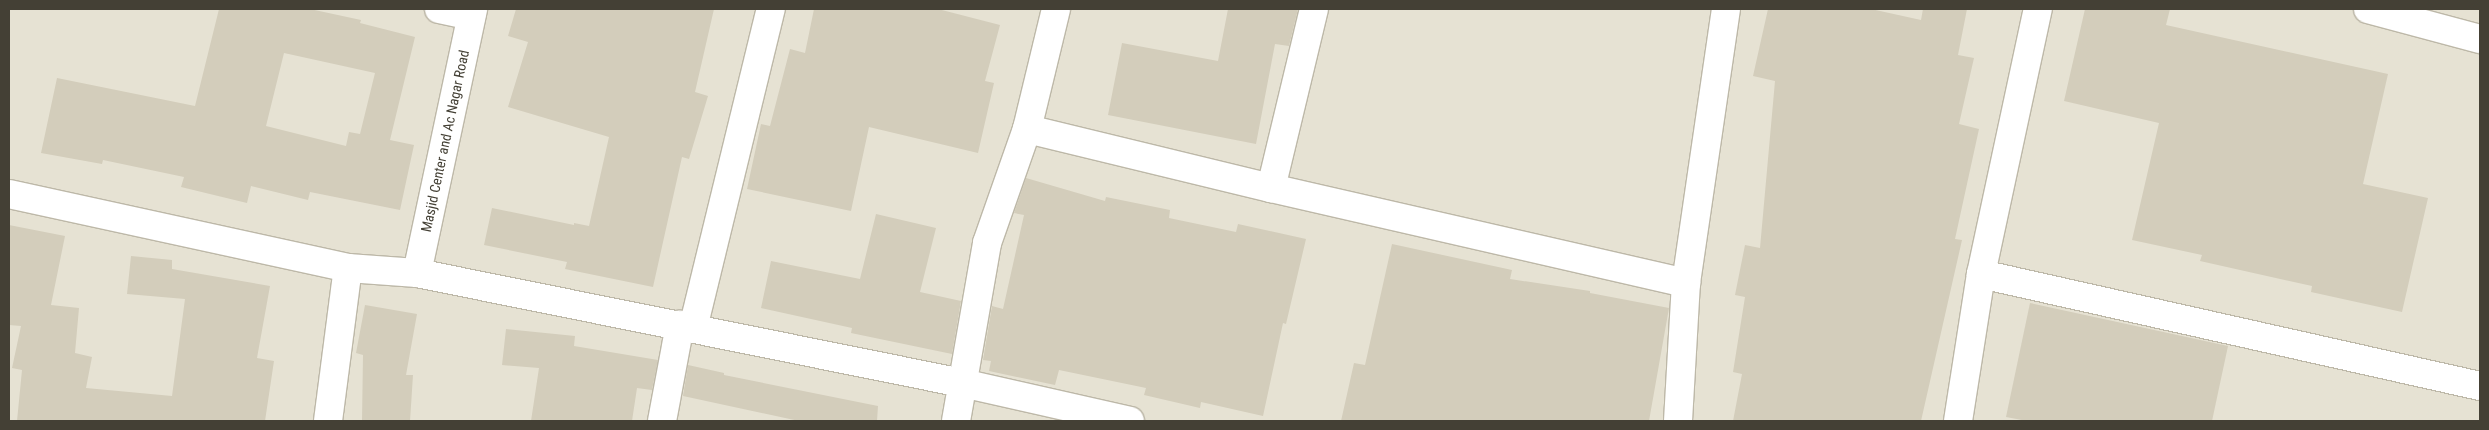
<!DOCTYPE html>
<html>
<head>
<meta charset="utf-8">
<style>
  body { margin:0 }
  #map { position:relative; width:2489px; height:430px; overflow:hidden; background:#f2f0e5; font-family:"Roboto Condensed",sans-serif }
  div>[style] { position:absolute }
  .residential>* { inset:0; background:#e6e2d3 }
  .building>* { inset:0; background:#d3cdbb }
  .roads { filter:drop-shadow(1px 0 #bdb8a8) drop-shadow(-1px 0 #bdb8a8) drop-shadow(0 1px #bdb8a8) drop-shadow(0 -1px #bdb8a8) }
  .minor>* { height:28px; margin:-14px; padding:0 14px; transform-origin:14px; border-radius:14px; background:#fff }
  .tertiary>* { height:28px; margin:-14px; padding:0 14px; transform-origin:14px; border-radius:14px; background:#fff }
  span { translate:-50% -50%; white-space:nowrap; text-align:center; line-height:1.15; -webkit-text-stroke:4px #fff; paint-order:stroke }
  .street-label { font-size:14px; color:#444035 }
  .frame { position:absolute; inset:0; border:10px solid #444035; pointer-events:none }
</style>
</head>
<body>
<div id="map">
  <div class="residential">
    <div style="clip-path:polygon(9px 9px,2480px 9px,2480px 421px,9px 421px)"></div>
  </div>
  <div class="building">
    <div style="clip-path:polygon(evenodd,219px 9px,310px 9px,361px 20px,360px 23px,415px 37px,390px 140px,414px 145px,400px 210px,310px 192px,308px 200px,251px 186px,247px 203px,181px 187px,184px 177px,103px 160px,102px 164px,41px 153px,57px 78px,195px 106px,219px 9px,284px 53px,375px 73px,360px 134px,349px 132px,346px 146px,266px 126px,284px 53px)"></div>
    <div style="clip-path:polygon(516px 9px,714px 9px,695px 92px,708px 96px,689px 159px,682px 157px,653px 287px,565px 269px,567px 262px,484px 245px,492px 208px,574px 225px,574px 223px,589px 226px,609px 137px,508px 107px,528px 42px,508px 36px)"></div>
    <div style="clip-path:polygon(814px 9px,938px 9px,1000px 25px,985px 81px,994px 83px,978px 153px,869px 127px,851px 211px,747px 189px,761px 124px,770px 126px,790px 49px,805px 53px)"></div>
    <div style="clip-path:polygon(1228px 9px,1298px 9px,1289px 46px,1275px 44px,1256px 144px,1108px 115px,1122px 43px,1218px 61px)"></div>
    <div style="clip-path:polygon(1768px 9px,1871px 9px,1921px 20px,1923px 9px,1967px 9px,1958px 55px,1974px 58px,1959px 124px,1979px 129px,1955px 239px,1962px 240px,1921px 421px,1733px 421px,1742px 374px,1733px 372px,1745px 297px,1735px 295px,1745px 245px,1760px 248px,1775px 81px,1753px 76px)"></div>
    <div style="clip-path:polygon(2085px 9px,2170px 9px,2166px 25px,2388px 74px,2363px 184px,2428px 198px,2402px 312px,2311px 292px,2312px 286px,2200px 261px,2202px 255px,2132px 240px,2159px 123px,2064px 101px)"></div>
    <div style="clip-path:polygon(1026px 178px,1105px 201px,1106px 197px,1170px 210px,1169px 218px,1236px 232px,1238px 224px,1306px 239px,1286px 324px,1283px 323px,1263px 416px,1201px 402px,1200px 408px,1144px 395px,1146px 388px,1059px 370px,1055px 385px,989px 371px,991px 361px,983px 360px,992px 306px,1003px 309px,1024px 215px,1014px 213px)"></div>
    <div style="clip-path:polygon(876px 214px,936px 228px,920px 292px,961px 301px,952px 354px,851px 333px,852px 328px,761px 308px,771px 261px,860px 279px)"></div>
    <div style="clip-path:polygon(9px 225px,65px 236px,51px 305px,79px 308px,75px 353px,92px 357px,86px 388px,172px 396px,185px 299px,127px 294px,131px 256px,172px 260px,172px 269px,270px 286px,257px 358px,274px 361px,265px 421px,17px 421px,22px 370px,12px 368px,21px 326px,9px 325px)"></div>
    <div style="clip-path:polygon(1392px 244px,1512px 270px,1510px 279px,1590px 291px,1590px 293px,1669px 308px,1649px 421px,1341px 421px,1354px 363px,1365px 365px)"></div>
    <div style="clip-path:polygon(2030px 303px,2228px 346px,2212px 421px,2027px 421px,2006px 417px)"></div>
    <div style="clip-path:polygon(365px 305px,417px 314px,406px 375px,413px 375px,410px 421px,362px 421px,363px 355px,356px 353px)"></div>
    <div style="clip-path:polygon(506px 329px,575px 336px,574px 346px,658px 360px,652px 390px,637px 388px,632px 421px,531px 421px,539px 368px,502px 365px)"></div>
    <div style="clip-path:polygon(688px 365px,724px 373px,724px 375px,878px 406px,877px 421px,799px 421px,683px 396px)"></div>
  </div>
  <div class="roads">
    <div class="minor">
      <div style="left:439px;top:9px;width:33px;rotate:12deg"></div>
      <div style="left:1027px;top:129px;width:251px;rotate:13.6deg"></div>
      <div style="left:1271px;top:188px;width:426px;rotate:12.9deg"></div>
      <div style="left:1271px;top:188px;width:184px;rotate:-76.5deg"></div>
      <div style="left:9px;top:194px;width:347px;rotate:12.3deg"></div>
      <div style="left:348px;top:268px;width:69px;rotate:4.1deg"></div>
      <div style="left:417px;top:273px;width:556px;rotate:11.41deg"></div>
      <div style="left:962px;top:383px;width:172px;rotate:12.7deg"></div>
      <div style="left:417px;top:273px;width:270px;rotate:-78deg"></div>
      <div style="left:1981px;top:274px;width:511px;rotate:12.65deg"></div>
      <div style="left:693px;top:328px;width:328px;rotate:-76.3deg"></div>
      <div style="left:328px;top:421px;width:154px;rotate:-82.6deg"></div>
      <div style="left:662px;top:421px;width:98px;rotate:-79.4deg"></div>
      <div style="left:956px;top:421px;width:181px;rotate:-80.1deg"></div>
      <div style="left:987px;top:243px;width:121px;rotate:-70.7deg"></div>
      <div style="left:1027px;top:129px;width:123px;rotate:-76.4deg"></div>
      <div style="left:1678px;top:421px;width:138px;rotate:-86.7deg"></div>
      <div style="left:1686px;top:283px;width:277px;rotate:-81.7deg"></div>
      <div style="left:1958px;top:421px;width:149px;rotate:-81.1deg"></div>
      <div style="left:1981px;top:274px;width:271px;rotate:-77.9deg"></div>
    </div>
    <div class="tertiary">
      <div style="left:2368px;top:9px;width:116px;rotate:15deg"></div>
    </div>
  </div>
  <div class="street-label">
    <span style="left:445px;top:141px;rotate:-78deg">Masjid Center and Ac Nagar Road</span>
  </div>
  <div class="frame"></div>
</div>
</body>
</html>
